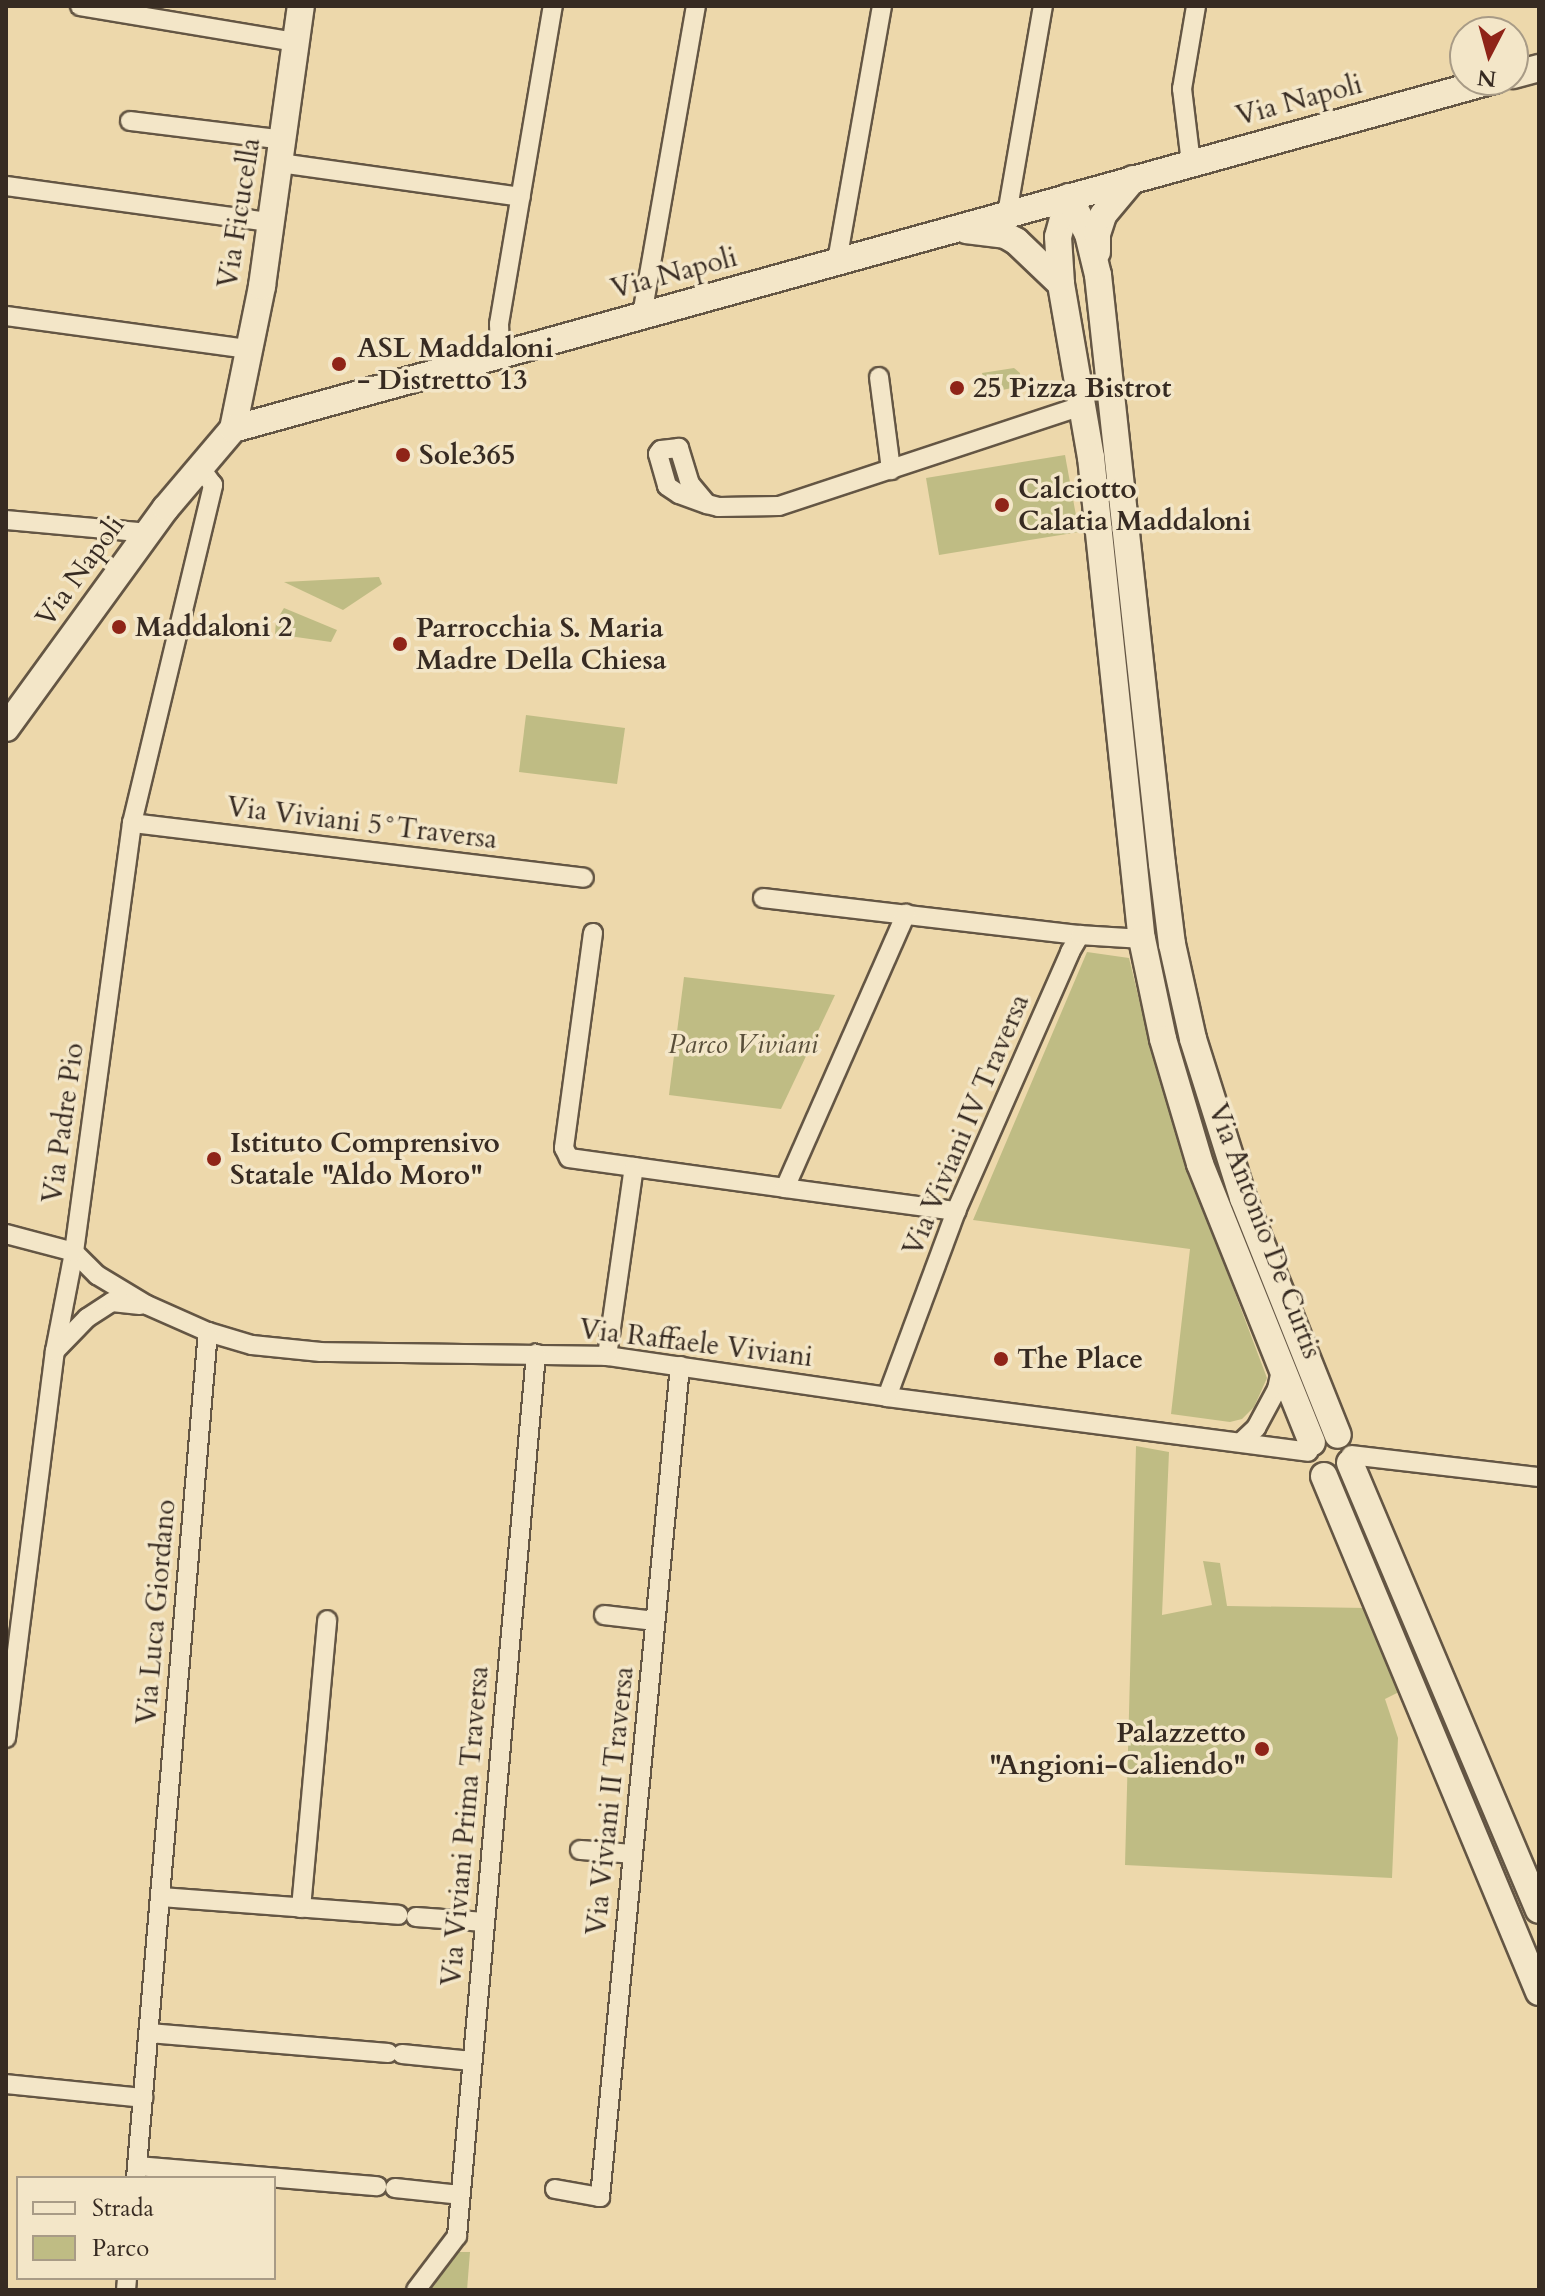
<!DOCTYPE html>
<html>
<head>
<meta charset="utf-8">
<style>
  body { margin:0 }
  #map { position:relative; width:1545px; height:2296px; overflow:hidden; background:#edd8ab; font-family:Cardo,serif }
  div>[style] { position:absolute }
  .green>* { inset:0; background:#bfbc84 }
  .roads { filter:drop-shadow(2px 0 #645644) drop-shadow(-2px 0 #645644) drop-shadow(0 2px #645644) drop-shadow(0 -2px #645644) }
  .street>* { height:18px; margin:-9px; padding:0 9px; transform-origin:9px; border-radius:9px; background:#f3e6c8 }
  .secondary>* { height:26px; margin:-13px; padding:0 13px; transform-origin:13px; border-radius:13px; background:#f3e6c8 }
  .dots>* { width:22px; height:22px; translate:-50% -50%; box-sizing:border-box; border:4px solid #f3e6c8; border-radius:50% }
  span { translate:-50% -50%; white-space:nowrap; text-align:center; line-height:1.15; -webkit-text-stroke:7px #f3e6c8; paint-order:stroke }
  .street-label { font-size:28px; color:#372b22 }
  .poi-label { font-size:28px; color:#372b22; font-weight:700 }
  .left { translate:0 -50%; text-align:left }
  .right { translate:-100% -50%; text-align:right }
  .park-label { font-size:28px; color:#594f3a; font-style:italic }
  .frame { position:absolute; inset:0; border:8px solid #372b22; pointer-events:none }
  .legend { position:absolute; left:16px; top:2176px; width:260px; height:104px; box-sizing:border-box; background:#f3e6c8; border:2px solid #a89b86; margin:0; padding:10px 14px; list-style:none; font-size:24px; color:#372b22 }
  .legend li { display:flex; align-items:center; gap:16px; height:40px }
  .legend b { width:40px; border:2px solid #a89b86 }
  .north { position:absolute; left:1449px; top:16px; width:80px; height:80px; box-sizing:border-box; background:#f3e6c8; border:2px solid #a89b86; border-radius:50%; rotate:186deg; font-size:22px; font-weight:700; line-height:32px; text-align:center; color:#372b22 }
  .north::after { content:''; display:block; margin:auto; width:28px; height:36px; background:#8f2418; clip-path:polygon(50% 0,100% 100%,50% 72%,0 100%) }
</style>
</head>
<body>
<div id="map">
  <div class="green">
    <div style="clip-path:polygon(1014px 368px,1020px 373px,1021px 386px,988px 393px,982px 373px)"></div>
    <div style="clip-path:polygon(1065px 455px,1079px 532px,939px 555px,926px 478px)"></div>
    <div style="clip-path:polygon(379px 577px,382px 584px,343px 610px,284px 582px)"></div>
    <div style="clip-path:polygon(284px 608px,337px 630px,331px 642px,275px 634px,276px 621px)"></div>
    <div style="clip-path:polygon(526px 715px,625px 728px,617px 784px,519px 772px)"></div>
    <div style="clip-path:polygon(1087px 952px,1129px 958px,1144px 1020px,1190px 1174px,1267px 1378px,1254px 1407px,1242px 1419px,1230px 1422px,1171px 1414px,1190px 1249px,973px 1220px)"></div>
    <div style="clip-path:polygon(684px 977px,835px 995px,781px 1109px,669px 1095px)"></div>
    <div style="clip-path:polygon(1136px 1446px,1169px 1452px,1162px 1615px,1212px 1605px,1203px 1561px,1220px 1563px,1227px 1606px,1367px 1608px,1401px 1691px,1385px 1699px,1398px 1738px,1392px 1878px,1125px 1865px)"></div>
    <div style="clip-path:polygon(458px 2252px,470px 2252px,467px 2290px,431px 2290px)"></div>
  </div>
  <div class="roads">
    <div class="street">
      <div style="left:80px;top:6px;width:219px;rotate:9.5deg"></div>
      <div style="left:130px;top:121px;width:155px;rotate:7deg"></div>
      <div style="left:280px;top:163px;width:243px;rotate:8deg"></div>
      <div style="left:1191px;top:163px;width:75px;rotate:-96.9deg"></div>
      <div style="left:1182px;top:89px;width:84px;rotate:-80.4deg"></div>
      <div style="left:6px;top:186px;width:266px;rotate:7.8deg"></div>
      <div style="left:1007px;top:214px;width:211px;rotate:-80.2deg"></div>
      <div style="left:837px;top:261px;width:259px;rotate:-80deg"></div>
      <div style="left:642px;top:315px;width:314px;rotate:-80.1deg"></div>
      <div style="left:6px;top:316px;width:243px;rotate:7.8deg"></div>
      <div style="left:500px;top:352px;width:28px;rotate:-92deg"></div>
      <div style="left:499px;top:324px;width:323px;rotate:-80.4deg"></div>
      <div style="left:879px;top:377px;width:94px;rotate:82.6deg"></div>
      <div style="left:707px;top:504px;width:26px;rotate:-130deg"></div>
      <div style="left:690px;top:484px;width:38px;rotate:-107deg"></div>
      <div style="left:679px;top:448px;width:18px;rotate:174deg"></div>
      <div style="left:661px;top:450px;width:5px;rotate:127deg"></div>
      <div style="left:658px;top:454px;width:33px;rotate:74deg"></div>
      <div style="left:667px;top:486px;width:14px;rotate:34deg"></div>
      <div style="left:679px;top:494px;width:30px;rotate:20deg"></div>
      <div style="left:707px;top:504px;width:12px;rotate:14deg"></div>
      <div style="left:719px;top:507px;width:60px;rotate:-1deg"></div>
      <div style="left:779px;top:506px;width:319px;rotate:-18.3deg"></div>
      <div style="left:6px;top:520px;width:143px;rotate:5.2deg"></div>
      <div style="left:132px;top:823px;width:455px;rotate:6.9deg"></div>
      <div style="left:763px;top:898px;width:319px;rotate:6.7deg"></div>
      <div style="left:593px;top:933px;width:217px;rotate:97.7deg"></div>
      <div style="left:564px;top:1148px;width:11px;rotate:63deg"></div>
      <div style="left:569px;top:1158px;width:218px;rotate:7.9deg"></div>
      <div style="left:785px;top:1188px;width:300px;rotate:-66.2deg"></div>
      <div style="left:785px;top:1188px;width:173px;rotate:7.7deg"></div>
      <div style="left:6px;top:1234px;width:70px;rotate:14.8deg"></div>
      <div style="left:74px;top:1252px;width:33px;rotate:45deg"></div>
      <div style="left:97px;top:1275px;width:58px;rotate:31deg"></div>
      <div style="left:147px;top:1305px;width:67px;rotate:23.9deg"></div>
      <div style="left:208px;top:1332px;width:46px;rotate:16.5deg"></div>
      <div style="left:252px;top:1345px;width:69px;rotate:5.8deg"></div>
      <div style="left:321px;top:1352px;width:286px;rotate:0.8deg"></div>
      <div style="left:607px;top:1356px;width:283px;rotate:8.3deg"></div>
      <div style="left:887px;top:1397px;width:425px;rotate:7.4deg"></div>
      <div style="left:55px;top:1351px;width:46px;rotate:-45.9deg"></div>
      <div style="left:87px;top:1318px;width:30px;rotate:-33deg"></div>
      <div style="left:112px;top:1302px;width:28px;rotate:6deg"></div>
      <div style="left:607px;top:1356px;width:191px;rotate:-81.9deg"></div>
      <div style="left:887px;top:1397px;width:198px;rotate:-69.6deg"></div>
      <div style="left:956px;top:1211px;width:283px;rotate:-66.2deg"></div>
      <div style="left:1070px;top:952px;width:20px;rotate:-60deg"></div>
      <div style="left:1080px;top:935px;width:62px;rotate:3.7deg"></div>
      <div style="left:1241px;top:1442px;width:21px;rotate:-43deg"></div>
      <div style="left:1256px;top:1428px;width:44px;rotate:-61.7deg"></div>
      <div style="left:1277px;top:1389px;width:24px;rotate:-78deg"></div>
      <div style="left:1351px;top:1455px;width:189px;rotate:6.7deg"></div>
      <div style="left:604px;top:1615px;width:51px;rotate:6.7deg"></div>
      <div style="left:6px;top:1738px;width:390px;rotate:-82.8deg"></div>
      <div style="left:55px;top:1351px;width:101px;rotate:-79.1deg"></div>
      <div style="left:74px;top:1252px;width:433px;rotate:-82.3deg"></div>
      <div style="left:132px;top:823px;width:348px;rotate:-76.5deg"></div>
      <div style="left:213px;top:485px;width:22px;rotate:-126deg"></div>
      <div style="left:580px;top:1850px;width:53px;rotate:4.3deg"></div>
      <div style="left:161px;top:1897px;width:238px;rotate:4.3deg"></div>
      <div style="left:301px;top:1908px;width:289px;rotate:-84.8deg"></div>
      <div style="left:416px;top:1917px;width:69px;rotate:4.1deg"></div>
      <div style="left:149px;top:2033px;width:240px;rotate:4.8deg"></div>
      <div style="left:402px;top:2054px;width:70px;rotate:5.7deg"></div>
      <div style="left:6px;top:2084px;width:138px;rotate:5.8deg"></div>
      <div style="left:137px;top:2166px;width:241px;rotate:4.8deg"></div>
      <div style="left:136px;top:2178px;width:849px;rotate:-85.14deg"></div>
      <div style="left:395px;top:2188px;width:65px;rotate:6.1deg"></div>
      <div style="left:555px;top:2189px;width:46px;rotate:10.1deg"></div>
      <div style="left:600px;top:2197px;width:835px;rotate:-84.5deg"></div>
      <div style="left:126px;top:2290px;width:12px;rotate:-85deg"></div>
      <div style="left:416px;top:2290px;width:68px;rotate:-52.8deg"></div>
      <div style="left:457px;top:2236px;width:886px;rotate:-84.88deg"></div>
    </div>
    <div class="secondary">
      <div style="left:1513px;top:75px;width:27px;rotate:-15deg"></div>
      <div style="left:1069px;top:197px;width:41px;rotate:105.4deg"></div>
      <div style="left:1058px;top:237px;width:47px;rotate:86.3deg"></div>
      <div style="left:1061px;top:284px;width:176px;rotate:80.2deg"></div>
      <div style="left:1091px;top:457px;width:485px;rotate:84deg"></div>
      <div style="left:1142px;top:939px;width:102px;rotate:78.1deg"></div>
      <div style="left:1163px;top:1039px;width:130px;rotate:73.5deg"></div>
      <div style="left:1200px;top:1164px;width:300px;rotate:68.1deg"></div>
      <div style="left:1069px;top:197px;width:42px;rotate:62.8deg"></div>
      <div style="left:1088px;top:234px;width:42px;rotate:76.3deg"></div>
      <div style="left:1098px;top:275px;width:592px;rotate:83.8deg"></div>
      <div style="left:1162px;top:864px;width:81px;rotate:82.9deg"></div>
      <div style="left:1172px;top:944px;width:97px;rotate:77.5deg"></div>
      <div style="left:1193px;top:1039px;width:167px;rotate:72.5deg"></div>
      <div style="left:1243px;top:1198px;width:255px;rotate:68.2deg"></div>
      <div style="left:966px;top:230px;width:39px;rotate:7deg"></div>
      <div style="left:1005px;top:235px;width:13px;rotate:29deg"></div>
      <div style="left:1016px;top:241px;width:62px;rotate:43.7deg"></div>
      <div style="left:1097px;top:252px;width:18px;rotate:-90deg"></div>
      <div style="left:1097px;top:234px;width:20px;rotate:-72deg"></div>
      <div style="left:1103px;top:215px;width:47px;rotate:-50.2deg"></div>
      <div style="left:233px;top:429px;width:146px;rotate:-78.5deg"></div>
      <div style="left:262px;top:286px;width:283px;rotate:-82.1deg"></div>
      <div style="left:6px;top:728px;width:272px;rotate:-54deg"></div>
      <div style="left:166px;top:508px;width:104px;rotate:-49.7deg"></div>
      <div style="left:233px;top:429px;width:1308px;rotate:-15.47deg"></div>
      <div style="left:1350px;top:1463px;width:485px;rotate:67.1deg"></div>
      <div style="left:1324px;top:1476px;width:559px;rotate:67.38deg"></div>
    </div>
  </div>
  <div class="dots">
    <div style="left:339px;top:364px;background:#8f2418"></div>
    <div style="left:957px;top:388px;background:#8f2418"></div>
    <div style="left:403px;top:455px;background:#8f2418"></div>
    <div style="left:1002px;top:505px;background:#8f2418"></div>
    <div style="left:119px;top:627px;background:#8f2418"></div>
    <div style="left:400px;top:644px;background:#8f2418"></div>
    <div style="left:214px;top:1159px;background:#8f2418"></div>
    <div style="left:1001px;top:1359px;background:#8f2418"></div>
    <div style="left:1262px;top:1749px;background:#8f2418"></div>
  </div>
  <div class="street-label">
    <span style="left:1299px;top:100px;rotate:-15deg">Via Napoli</span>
    <span style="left:239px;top:213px;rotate:-81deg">Via Ficucella</span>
    <span style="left:674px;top:273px;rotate:-15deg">Via Napoli</span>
    <span style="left:80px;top:571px;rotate:-54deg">Via Napoli</span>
    <span style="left:362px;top:823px;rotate:7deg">Via Viviani 5°Traversa</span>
    <span style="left:63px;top:1123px;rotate:-82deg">Via Padre Pio</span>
    <span style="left:966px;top:1125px;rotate:-67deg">Via Viviani IV Traversa</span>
    <span style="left:1265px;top:1231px;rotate:69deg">Via Antonio De Curtis</span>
    <span style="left:696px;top:1343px;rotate:7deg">Via Raffaele Viviani</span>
    <span style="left:156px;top:1612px;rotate:-85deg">Via Luca Giordano</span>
    <span style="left:610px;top:1801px;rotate:-84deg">Via Viviani II Traversa</span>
    <span style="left:465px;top:1826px;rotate:-85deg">Via Viviani Prima Traversa</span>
  </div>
  <div class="poi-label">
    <span class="left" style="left:357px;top:364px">ASL Maddaloni<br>- Distretto 13</span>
    <span class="left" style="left:973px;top:388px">25 Pizza Bistrot</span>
    <span class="left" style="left:419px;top:455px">Sole365</span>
    <span class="left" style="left:1018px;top:505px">Calciotto<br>Calatia Maddaloni</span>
    <span class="left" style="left:135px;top:627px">Maddaloni 2</span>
    <span class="left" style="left:416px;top:644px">Parrocchia S. Maria<br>Madre Della Chiesa</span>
    <span class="left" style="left:230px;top:1159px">Istituto Comprensivo<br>Statale "Aldo Moro"</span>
    <span class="left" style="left:1017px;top:1359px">The Place</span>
    <span class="right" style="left:1246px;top:1749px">Palazzetto<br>"Angioni-Caliendo"</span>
  </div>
  <div class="park-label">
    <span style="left:743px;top:1044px">Parco Viviani</span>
  </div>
  <div class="frame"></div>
  <ul class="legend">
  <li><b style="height:10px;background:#f3e6c8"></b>Strada</li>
  <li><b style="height:22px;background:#bfbc84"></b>Parco</li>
  </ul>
  <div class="north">N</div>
</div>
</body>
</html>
